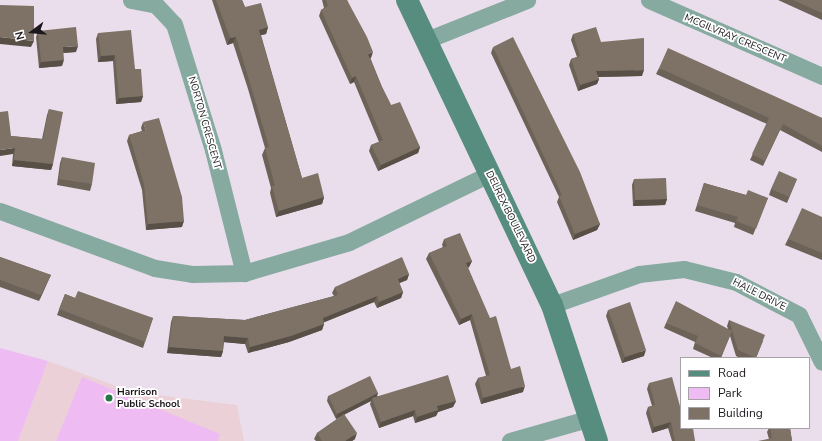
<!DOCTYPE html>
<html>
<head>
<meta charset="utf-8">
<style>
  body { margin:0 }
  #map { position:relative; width:822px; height:441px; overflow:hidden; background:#ebdeec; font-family:"Nunito Sans",sans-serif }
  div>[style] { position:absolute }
  .education>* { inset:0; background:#ebd1d7 }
  .green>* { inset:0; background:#eebcf2 }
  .street>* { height:17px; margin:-8.5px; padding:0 8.5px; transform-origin:8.5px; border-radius:8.5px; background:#86aaa0 }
  .secondary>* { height:22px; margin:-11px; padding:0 11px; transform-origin:11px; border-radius:11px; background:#568d7f }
  .wall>* { inset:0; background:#6c6257 }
  .shaded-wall>* { inset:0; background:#585047 }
  .building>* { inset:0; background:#7d7265 }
  .dots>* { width:11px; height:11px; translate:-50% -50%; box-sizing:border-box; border:2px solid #fff; border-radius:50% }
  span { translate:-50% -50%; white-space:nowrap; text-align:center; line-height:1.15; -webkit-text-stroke:3.5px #fff; paint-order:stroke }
  .street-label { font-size:10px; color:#1d181d }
  .poi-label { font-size:10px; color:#1d181d; font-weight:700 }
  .left { translate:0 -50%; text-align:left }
  .legend { position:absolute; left:680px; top:357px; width:130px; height:72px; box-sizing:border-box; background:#fff; border:1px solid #a5a3a5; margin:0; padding:5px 7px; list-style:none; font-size:12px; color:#1d181d }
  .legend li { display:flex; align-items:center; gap:8px; height:20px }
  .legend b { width:20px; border:1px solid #a5a3a5 }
  .north { position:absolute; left:12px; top:12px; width:40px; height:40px; -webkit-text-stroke:3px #fff; paint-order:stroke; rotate:254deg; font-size:11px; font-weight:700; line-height:16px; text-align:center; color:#1d181d }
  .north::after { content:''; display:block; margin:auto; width:14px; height:18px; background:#1d181d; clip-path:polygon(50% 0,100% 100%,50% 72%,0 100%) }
</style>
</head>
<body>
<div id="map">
  <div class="education">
    <div style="clip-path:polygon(48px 361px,133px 392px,237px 405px,244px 441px,18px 441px)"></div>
  </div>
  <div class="green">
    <div style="clip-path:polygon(0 348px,48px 361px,18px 441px,0 441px)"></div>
    <div style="clip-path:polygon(82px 377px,220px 434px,218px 441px,56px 441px)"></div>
  </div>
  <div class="street">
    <div style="left:131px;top:0;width:25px;rotate:11deg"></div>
    <div style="left:156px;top:5px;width:26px;rotate:47deg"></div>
    <div style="left:174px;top:24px;width:132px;rotate:72.8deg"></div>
    <div style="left:213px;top:150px;width:127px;rotate:75.9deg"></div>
    <div style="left:649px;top:0;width:189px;rotate:23.7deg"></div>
    <div style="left:424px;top:41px;width:111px;rotate:-21.7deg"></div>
    <div style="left:0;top:211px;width:165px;rotate:20.2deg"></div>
    <div style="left:155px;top:268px;width:37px;rotate:9deg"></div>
    <div style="left:192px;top:274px;width:52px;rotate:-1.1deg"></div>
    <div style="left:244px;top:273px;width:109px;rotate:-16.4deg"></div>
    <div style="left:349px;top:242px;width:156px;rotate:-25.9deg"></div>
    <div style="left:552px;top:305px;width:92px;rotate:-19.6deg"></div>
    <div style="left:639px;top:274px;width:45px;rotate:-6.3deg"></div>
    <div style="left:684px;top:269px;width:54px;rotate:14deg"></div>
    <div style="left:736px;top:282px;width:71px;rotate:27.6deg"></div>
    <div style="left:799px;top:315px;width:52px;rotate:63.9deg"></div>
    <div style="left:510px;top:441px;width:84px;rotate:-15.9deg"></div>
  </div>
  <div class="secondary">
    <div style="left:407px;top:0;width:338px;rotate:64.6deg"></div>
    <div style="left:552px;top:305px;width:143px;rotate:71.7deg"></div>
  </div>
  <div class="wall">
    <div style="clip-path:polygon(212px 0,242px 0,245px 7px,268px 27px,266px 34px,261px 35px,302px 178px,324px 197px,322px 204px,276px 217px,270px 193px,271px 188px,262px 155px,265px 148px,248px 89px,233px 43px,227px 45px)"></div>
    <div style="clip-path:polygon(322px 0,347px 0,382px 87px,391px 105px,420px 147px,418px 153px,378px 171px,369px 151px,371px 145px,379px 142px,354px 82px,350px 84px,319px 16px,321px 10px,324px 8px)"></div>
    <div style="clip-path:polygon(778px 0,822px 0,822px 20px)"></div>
    <div style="clip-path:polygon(38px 31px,76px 52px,63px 53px,62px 66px,39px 68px,36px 37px)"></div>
    <div style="clip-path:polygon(98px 33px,135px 69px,143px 96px,141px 102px,116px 104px,113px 61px,98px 62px,96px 39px)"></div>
    <div style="clip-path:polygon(573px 34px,601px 42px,642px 76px,598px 77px,599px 79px,597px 84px,578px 91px,569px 65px,571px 59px,577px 57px,571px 40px)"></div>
    <div style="clip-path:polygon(493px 47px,600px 224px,597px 230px,573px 240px,557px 202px,559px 197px,491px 53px)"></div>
    <div style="clip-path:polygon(659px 68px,822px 118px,822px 152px,780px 130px,763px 166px,750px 160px,767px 124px,656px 74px)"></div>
    <div style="clip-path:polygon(49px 109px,53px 164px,51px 170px,12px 166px,13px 154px,11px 136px,42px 139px,47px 115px)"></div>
    <div style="clip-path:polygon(143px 122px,182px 227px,146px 230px,142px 190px,127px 141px,129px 135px,142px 131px,141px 128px)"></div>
    <div style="clip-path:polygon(62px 157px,92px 184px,90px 191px,57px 185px,60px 163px)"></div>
    <div style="clip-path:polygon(634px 179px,667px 199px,665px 205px,633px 206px,632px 185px)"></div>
    <div style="clip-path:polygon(797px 179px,787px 203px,769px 195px,771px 189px)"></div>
    <div style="clip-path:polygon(704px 183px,746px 195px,768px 198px,753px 235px,734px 227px,735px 223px,695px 211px)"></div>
    <div style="clip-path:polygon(822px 217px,822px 260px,785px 245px,788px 239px)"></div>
    <div style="clip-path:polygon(444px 239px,472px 261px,469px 267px,468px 268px,511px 369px,523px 392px,481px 404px,475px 384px,478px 378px,486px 376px,470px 320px,459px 325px,426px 259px,429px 253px,443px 247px,442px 245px)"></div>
    <div style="clip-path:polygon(0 257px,51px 275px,39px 301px,0 287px)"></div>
    <div style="clip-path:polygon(409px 274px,407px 280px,399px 283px,403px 292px,401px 298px,377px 308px,374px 302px,324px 322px,324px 324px,322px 330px,289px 342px,248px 353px,245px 344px,224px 342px,223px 351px,221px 357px,167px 353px,171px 322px,173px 316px,245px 320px,334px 296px,332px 293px,335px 287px)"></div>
    <div style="clip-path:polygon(65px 294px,75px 298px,153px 318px,143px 348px,57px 315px)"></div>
    <div style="clip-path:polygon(608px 310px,644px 356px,622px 363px,606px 316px)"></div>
    <div style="clip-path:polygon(729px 320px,763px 341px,756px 358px,740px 358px,736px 356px,730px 336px,721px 358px,713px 358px,693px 349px,695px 342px,664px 328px,666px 323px,728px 329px,727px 326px)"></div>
    <div style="clip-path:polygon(649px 383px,681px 428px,695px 441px,672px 441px,668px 428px,652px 433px,646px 413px,648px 407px,652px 406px,647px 389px)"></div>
    <div style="clip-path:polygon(378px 393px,377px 396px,456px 401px,453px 407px,438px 412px,436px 416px,415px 423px,413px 416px,379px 428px,370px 404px,371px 401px,344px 414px,355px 439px,352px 441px,316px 441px,314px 439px,317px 433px,343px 415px,336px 419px,327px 401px,328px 396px)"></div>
    <div style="clip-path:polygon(769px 428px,790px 428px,792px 441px,769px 439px,767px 432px)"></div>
  </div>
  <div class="shaded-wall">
    <div style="clip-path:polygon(268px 27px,266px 34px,257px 36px,259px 30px)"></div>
    <div style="clip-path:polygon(0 37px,34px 41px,31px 47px,0 44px)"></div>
    <div style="clip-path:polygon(236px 37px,233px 43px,227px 45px,230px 38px)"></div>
    <div style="clip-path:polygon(78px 46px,76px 52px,61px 53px,63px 47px)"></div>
    <div style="clip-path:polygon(373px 52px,371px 58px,366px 60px,368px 54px)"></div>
    <div style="clip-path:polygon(115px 55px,113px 61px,98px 62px,101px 56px)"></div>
    <div style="clip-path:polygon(64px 60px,62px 66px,39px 68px,41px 62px)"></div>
    <div style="clip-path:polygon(644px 70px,642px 76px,594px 77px,596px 71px)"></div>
    <div style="clip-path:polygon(356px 76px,354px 82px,350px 84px,352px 78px)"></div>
    <div style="clip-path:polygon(599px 79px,597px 84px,578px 91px,580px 85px)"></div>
    <div style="clip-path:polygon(143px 96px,141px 102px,116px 104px,119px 98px)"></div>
    <div style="clip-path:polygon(420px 147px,418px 153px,378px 171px,381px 165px)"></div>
    <div style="clip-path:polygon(15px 148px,13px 154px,0 156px,0 150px)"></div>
    <div style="clip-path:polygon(14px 160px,53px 164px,51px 170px,12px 166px)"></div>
    <div style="clip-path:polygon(324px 197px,322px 204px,276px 217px,279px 211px)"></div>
    <div style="clip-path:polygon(667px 199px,665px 205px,633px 206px,635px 200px)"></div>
    <div style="clip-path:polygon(184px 221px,182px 227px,146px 230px,148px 224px)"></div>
    <div style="clip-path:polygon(600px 224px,597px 230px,573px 240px,575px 234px)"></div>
    <div style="clip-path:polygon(472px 261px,469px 267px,464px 269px,466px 263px)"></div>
    <div style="clip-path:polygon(409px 274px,407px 280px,395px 285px,398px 279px)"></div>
    <div style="clip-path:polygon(51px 275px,48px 281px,39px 301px,41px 295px)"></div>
    <div style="clip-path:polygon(403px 292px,401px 298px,377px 308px,379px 302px)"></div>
    <div style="clip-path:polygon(377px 296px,374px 302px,320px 324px,323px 318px)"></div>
    <div style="clip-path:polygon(472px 314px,470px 320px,459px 325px,461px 319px)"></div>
    <div style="clip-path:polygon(324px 324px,322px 330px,289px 342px,248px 353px,250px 347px)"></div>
    <div style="clip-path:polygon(224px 336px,248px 338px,245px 344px,222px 342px)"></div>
    <div style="clip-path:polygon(169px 347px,223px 351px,221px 357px,167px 353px)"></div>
    <div style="clip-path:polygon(646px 350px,644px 356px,622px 363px,625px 357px)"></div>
    <div style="clip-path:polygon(525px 386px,523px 392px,481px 404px,483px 398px)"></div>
    <div style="clip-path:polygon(378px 393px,376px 398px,372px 398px,371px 401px,336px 419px,337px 414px)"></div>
    <div style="clip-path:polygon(456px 401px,453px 407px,438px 412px,436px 416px,415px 423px,417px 417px,437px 406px)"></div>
    <div style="clip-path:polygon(415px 410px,413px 416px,379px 428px,381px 422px)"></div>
    <div style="clip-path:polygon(671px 422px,668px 428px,652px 433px,654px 427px)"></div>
    <div style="clip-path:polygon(357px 433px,355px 439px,352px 441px,345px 441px)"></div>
  </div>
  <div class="building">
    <div style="clip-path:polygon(216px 0,242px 0,245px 7px,261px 3px,268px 27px,259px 30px,302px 178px,318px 173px,324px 197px,279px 211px,272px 186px,275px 186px,265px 148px,269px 147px,250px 83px,236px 37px,230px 38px)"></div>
    <div style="clip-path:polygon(326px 0,347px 0,367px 37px,373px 52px,368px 54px,382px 87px,391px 105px,400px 102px,420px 147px,381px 165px,371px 145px,383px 140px,356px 76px,352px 78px,321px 10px,328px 6px)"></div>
    <div style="clip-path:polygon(793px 0,822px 0,822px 13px)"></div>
    <div style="clip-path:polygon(0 5px,34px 6px,34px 41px,0 37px)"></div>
    <div style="clip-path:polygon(76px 27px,78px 46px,63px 47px,64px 60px,41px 62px,38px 31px)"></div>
    <div style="clip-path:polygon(596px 27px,601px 42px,644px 38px,644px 70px,596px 71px,599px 79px,580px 85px,571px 59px,580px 56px,573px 34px)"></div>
    <div style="clip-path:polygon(131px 30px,135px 69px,141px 69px,143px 96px,119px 98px,115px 55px,101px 56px,98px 33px)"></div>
    <div style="clip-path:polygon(513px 37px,580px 172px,600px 224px,575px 234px,559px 196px,562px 195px,493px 47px)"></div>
    <div style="clip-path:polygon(668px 48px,805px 110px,822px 118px,822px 146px,783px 124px,765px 161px,752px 154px,769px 118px,659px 68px)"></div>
    <div style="clip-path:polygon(49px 109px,63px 112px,53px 164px,14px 160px,15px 148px,0 150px,0 112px,8px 111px,11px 136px,43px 139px)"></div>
    <div style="clip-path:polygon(159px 118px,182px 197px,184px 221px,148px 224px,144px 184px,129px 135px,146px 130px,143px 122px)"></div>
    <div style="clip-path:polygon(62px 157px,95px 163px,92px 184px,59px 179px)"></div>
    <div style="clip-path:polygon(779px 171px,797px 179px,789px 197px,771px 189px)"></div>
    <div style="clip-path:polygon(666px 178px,667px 199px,635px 200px,634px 179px)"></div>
    <div style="clip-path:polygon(704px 183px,746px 195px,748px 190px,768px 198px,756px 229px,736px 221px,738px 217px,697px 205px)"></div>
    <div style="clip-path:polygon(802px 208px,822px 217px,822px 253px,788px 239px)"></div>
    <div style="clip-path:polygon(460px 233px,472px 261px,466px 263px,490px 318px,496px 316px,511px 369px,520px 366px,525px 386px,483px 398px,478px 378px,490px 375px,472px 314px,461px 319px,429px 253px,447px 246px,444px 239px)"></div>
    <div style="clip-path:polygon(0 257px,51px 275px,41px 295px,0 280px)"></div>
    <div style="clip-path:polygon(402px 257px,409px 274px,398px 279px,403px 292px,379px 302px,377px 296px,323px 318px,324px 324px,291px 336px,250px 347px,248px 338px,224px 336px,223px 351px,169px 347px,173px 316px,245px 320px,338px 295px,335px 287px)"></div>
    <div style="clip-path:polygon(78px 291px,153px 318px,145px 342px,59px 309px,65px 294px,75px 298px)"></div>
    <div style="clip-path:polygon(676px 301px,732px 331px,721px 356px,695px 343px,698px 336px,666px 323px)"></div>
    <div style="clip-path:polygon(630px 302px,646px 350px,625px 357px,608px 310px)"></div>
    <div style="clip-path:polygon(729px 320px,765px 335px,756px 358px,738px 350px)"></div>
    <div style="clip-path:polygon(448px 375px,456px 401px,437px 406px,438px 410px,417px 417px,415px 410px,381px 422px,372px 398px)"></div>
    <div style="clip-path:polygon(370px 376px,378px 393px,337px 414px,328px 396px)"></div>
    <div style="clip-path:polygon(672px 377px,681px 410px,681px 428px,693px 428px,695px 441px,675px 441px,671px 422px,654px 427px,648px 407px,655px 405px,649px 383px)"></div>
    <div style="clip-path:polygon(344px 414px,357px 433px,345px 441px,322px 441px,317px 433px)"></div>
    <div style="clip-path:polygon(770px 428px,790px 428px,792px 441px,758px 441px,772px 438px)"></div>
  </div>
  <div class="dots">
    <div style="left:109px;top:398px;background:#287646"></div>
  </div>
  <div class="street-label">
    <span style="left:735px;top:39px;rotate:23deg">MCGILVRAY CRESCENT</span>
    <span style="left:204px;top:123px;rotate:74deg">NORTON CRESCENT</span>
    <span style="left:510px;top:217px;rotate:64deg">DELREX BOULEVARD</span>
    <span style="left:759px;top:295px;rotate:27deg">HALE DRIVE</span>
  </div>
  <div class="poi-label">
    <span class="left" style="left:117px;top:398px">Harrison<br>Public School</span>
  </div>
  <ul class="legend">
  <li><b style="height:5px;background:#568d7f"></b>Road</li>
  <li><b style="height:11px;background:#eebcf2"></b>Park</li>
  <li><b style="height:11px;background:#7d7265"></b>Building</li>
  </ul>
  <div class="north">N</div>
</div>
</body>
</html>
